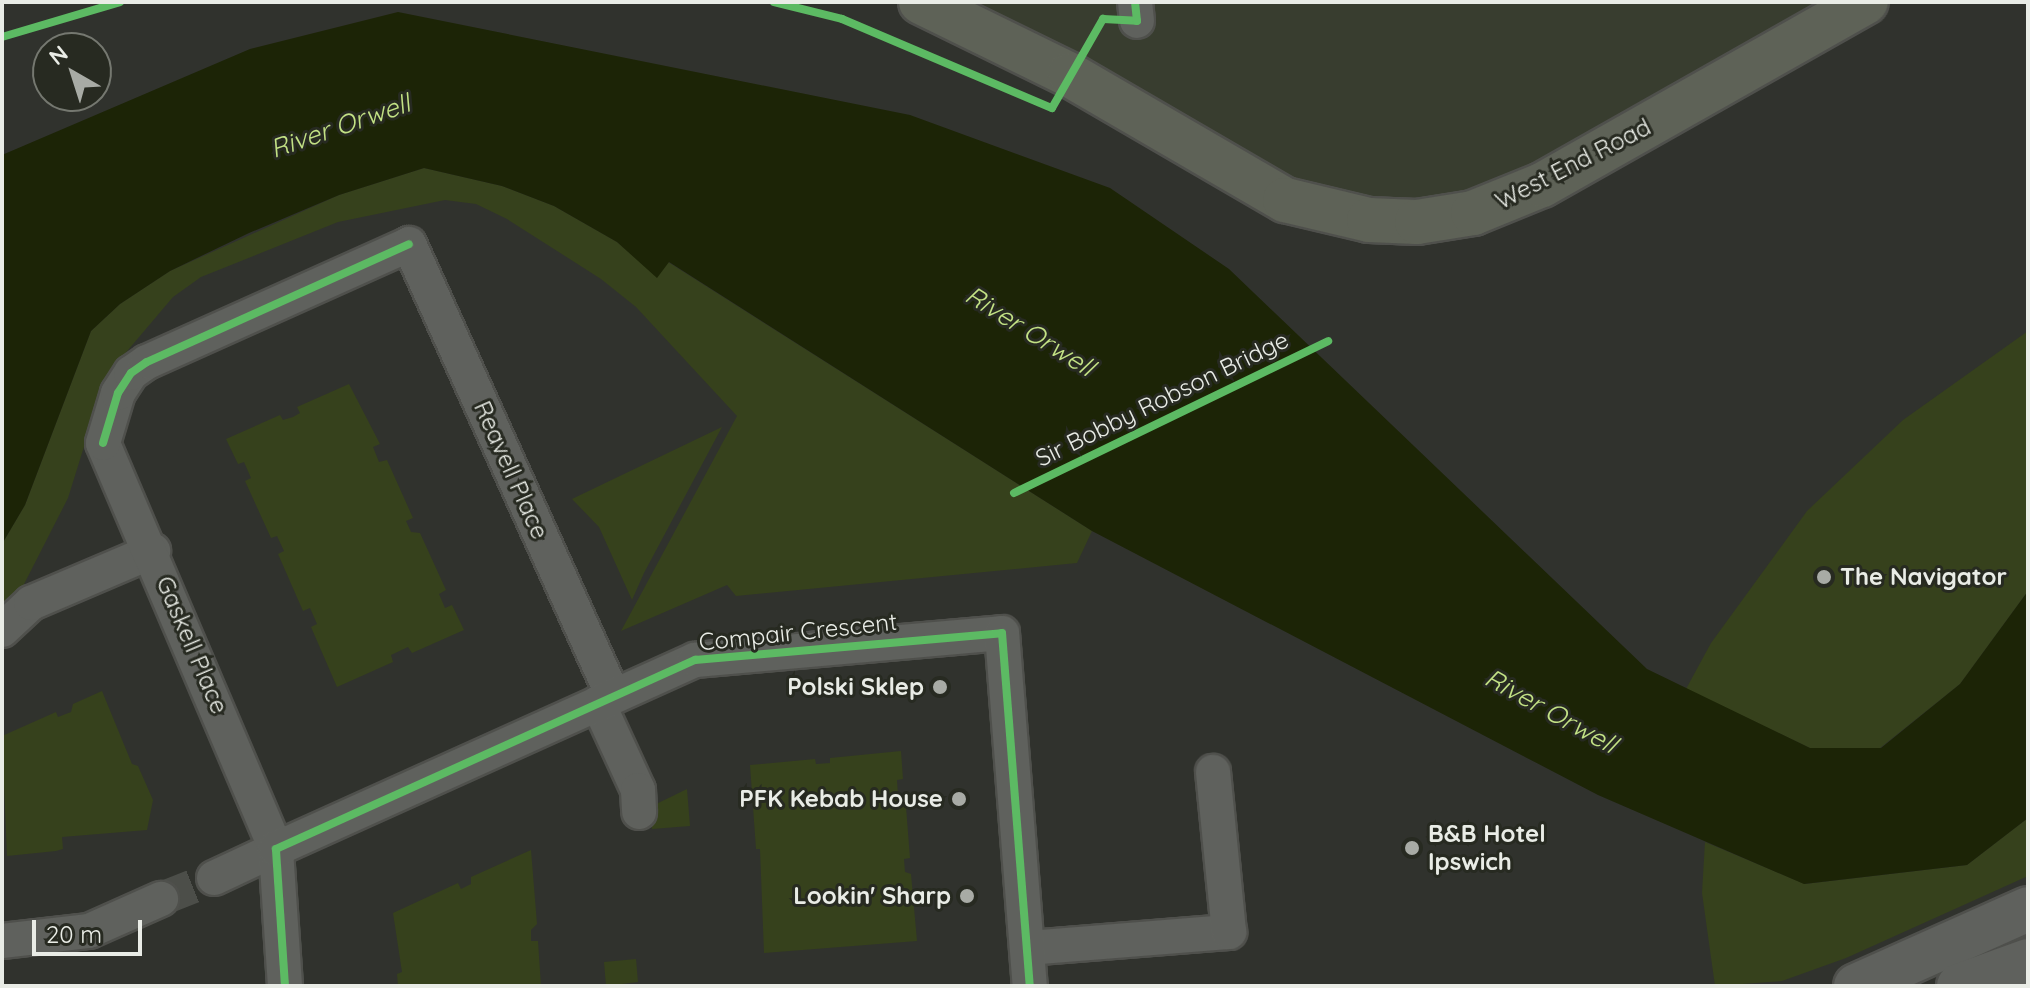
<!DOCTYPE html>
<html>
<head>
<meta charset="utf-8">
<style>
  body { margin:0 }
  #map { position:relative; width:2030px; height:988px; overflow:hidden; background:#30322d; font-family:Quicksand,sans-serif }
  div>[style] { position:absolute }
  .built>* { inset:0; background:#383d2f }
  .green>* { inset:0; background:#36411c }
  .water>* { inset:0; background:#1c2406 }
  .street-tunnel>* { height:34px; margin-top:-17px; transform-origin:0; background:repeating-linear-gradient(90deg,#4c4e49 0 34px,transparent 0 51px) }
  .roads { filter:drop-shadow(2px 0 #4f504c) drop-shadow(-2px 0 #4f504c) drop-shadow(0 2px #4f504c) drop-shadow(0 -2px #4f504c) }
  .street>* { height:34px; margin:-17px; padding:0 17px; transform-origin:17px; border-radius:17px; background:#5f615d }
  .secondary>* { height:44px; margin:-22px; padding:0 22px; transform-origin:22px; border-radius:22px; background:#5f615d }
  .primary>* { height:44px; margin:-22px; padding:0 22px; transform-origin:22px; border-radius:22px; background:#5e6257 }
  .cycleway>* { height:8px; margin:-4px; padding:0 4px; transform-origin:4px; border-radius:4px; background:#5cba63 }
  .dots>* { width:22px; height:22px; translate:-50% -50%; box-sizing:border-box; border:4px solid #272a21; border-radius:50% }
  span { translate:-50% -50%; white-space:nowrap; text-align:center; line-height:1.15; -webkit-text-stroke:6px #272a21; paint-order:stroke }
  .street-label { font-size:24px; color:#e9ece6 }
  .poi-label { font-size:24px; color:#e9ece6; font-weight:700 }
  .left { translate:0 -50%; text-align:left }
  .right { translate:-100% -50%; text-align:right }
  .water-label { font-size:26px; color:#c3e285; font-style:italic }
  .frame { position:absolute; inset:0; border:4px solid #e9ece6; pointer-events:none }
  .north { position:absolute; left:32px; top:32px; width:80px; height:80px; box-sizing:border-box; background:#272a21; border:2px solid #757870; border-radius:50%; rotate:321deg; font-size:22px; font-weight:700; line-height:32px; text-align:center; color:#e9ece6 }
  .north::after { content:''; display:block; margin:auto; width:28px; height:36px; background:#a8aba5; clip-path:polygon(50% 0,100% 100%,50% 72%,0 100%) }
  .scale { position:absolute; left:32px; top:920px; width:110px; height:36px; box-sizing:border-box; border:4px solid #e9ece6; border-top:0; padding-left:10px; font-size:24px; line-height:28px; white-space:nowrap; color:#e9ece6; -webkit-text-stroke:6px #272a21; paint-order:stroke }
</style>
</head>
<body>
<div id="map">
  <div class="built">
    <div style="clip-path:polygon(921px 2px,1866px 2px,1542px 185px,1369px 220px)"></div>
  </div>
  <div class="green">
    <div style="clip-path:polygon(424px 168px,502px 186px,554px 206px,617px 242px,657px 277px,668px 262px,1092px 531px,1077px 563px,736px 596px,727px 585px,621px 631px,737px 416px,636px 307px,601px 279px,507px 219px,476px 204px,445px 200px,338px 222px,201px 277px,173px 297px,106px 376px,68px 498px,18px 596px,2px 610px,2px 544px,25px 505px,91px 331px,120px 304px,170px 271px,339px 195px)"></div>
    <div style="clip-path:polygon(2028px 331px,2028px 591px,1960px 684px,1880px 748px,1810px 748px,1686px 689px,1711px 643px,1807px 511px,1903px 420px)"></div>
    <div style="clip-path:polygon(349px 384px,380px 444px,373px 447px,379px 462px,387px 460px,413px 518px,406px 521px,411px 532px,420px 533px,446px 590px,439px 594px,445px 608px,452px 605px,464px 630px,412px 653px,408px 647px,391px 655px,393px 662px,337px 687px,311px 627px,317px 624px,310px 608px,303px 611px,278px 554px,284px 551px,277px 536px,271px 538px,245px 481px,251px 478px,244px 462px,238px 464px,226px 439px,280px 415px,283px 420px,293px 417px,300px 413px,297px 407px)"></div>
    <div style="clip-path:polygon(722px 427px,644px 573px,632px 600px,599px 527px,572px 499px)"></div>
    <div style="clip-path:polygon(102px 691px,132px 764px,138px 766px,153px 800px,147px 830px,62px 837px,63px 849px,56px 851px,7px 856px,2px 736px,56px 712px,58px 717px,71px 712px,73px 704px)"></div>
    <div style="clip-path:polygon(901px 751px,903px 779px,897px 780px,898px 795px,905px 794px,910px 858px,904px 859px,905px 872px,911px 874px,917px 941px,764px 953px,760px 849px,756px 849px,750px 765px,815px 759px,816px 764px,830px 763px,830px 758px)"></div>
    <div style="clip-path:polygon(687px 789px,690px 826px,652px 829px,650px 807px)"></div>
    <div style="clip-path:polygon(2028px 818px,2028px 876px,1846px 958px,1782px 981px,1715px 986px,1702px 893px,1705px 842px,1805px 884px,1967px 865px)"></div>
    <div style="clip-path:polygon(531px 850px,537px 924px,531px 930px,531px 941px,538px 941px,541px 986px,398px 986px,397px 974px,402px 972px,393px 913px,458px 883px,461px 889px,471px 884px,471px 877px)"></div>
    <div style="clip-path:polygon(636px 959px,638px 982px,606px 986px,604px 962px)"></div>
  </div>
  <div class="water">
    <div style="clip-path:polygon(398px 12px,910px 115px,1110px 188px,1229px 269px,1647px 669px,1810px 748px,1881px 748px,1960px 684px,2028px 591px,2028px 818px,1967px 865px,1804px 884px,1598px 795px,1092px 531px,669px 262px,657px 278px,617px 242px,554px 206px,502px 186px,424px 168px,339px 195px,249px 233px,170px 271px,120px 304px,91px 331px,25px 505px,2px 544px,2px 155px,250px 49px)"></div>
  </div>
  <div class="street-tunnel">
    <div style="left:161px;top:899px;width:57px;rotate:-21.6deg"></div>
  </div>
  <div class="roads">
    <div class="street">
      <div style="left:1135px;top:2px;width:19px;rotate:84deg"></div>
      <div style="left:2px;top:630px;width:40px;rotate:-43deg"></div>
      <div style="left:31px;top:603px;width:133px;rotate:-23.1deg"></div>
      <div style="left:598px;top:703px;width:96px;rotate:65.3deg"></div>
      <div style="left:638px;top:790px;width:22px;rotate:87deg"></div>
      <div style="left:214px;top:878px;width:68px;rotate:-25.1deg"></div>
      <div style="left:276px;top:849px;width:441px;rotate:-113.1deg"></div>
      <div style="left:103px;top:443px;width:52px;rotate:-73.3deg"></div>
      <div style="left:118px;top:393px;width:24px;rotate:-57deg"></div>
      <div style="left:131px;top:373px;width:19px;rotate:-35deg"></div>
      <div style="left:147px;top:362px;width:287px;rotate:-24.2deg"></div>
      <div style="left:409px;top:244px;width:496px;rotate:65.7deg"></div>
      <div style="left:2px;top:941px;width:88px;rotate:-6.6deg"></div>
      <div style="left:89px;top:931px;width:79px;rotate:-24deg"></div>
      <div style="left:1028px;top:948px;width:202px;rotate:-4.6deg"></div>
      <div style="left:1229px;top:932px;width:161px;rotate:-95.7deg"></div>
      <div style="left:285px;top:986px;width:137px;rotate:-93.8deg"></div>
      <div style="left:276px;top:849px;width:460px;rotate:-24.3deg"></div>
      <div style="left:695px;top:660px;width:308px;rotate:-5deg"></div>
      <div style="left:1002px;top:633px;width:354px;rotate:85.5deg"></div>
    </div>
    <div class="secondary">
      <div style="left:1856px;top:986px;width:188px;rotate:-24.1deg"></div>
      <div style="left:1959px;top:986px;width:73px;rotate:-19.9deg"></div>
    </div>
    <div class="primary">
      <div style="left:921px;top:2px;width:166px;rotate:26.1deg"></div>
      <div style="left:1070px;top:75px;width:249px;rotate:30.2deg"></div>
      <div style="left:1285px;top:200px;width:86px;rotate:13.4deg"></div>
      <div style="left:1369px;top:220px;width:48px;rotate:2.4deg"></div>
      <div style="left:1417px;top:222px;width:57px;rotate:-9.1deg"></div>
      <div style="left:1473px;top:213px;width:74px;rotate:-22.1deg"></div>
      <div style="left:1542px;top:185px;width:372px;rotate:-29.5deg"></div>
    </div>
  </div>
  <div class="cycleway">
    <div style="left:774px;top:2px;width:70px;rotate:14deg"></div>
    <div style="left:842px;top:19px;width:228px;rotate:23deg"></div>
    <div style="left:1052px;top:108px;width:103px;rotate:-60.2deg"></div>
    <div style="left:1103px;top:19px;width:34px;rotate:3deg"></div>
    <div style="left:1137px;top:21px;width:19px;rotate:-96deg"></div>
    <div style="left:2px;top:37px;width:123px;rotate:-16.5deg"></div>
    <div style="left:103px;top:443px;width:52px;rotate:-73.3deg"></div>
    <div style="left:118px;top:393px;width:24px;rotate:-57deg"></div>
    <div style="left:131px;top:373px;width:19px;rotate:-35deg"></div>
    <div style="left:147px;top:362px;width:287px;rotate:-24.2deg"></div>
    <div style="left:1014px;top:493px;width:349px;rotate:-25.8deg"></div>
    <div style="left:285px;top:986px;width:137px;rotate:-93.8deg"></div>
    <div style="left:276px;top:849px;width:460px;rotate:-24.3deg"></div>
    <div style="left:695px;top:660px;width:308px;rotate:-5deg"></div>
    <div style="left:1002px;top:633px;width:354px;rotate:85.5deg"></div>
  </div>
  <div class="dots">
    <div style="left:1824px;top:577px;background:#a8aba5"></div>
    <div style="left:940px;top:687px;background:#a8aba5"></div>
    <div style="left:959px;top:799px;background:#a8aba5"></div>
    <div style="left:1412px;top:848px;background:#a8aba5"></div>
    <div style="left:967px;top:896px;background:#a8aba5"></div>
  </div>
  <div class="street-label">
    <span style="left:1573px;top:164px;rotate:-27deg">West End Road</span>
    <span style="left:1162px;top:399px;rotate:-26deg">Sir Bobby Robson Bridge</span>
    <span style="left:511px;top:470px;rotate:66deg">Reavell Place</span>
    <span style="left:798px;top:632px;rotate:-6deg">Compair Crescent</span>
    <span style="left:192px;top:645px;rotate:67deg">Gaskell Place</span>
  </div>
  <div class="poi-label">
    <span class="left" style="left:1840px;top:577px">The Navigator</span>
    <span class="right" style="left:924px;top:687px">Polski Sklep</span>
    <span class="right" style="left:943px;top:799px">PFK Kebab House</span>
    <span class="left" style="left:1428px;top:848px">B&amp;B Hotel<br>Ipswich</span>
    <span class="right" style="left:951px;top:896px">Lookin' Sharp</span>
  </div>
  <div class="water-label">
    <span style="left:340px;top:126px;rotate:-19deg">River Orwell</span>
    <span style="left:1030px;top:331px;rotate:32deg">River Orwell</span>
    <span style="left:1551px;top:711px;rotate:29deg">River Orwell</span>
  </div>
  <div class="frame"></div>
  <div class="north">N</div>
  <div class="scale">20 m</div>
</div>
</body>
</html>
